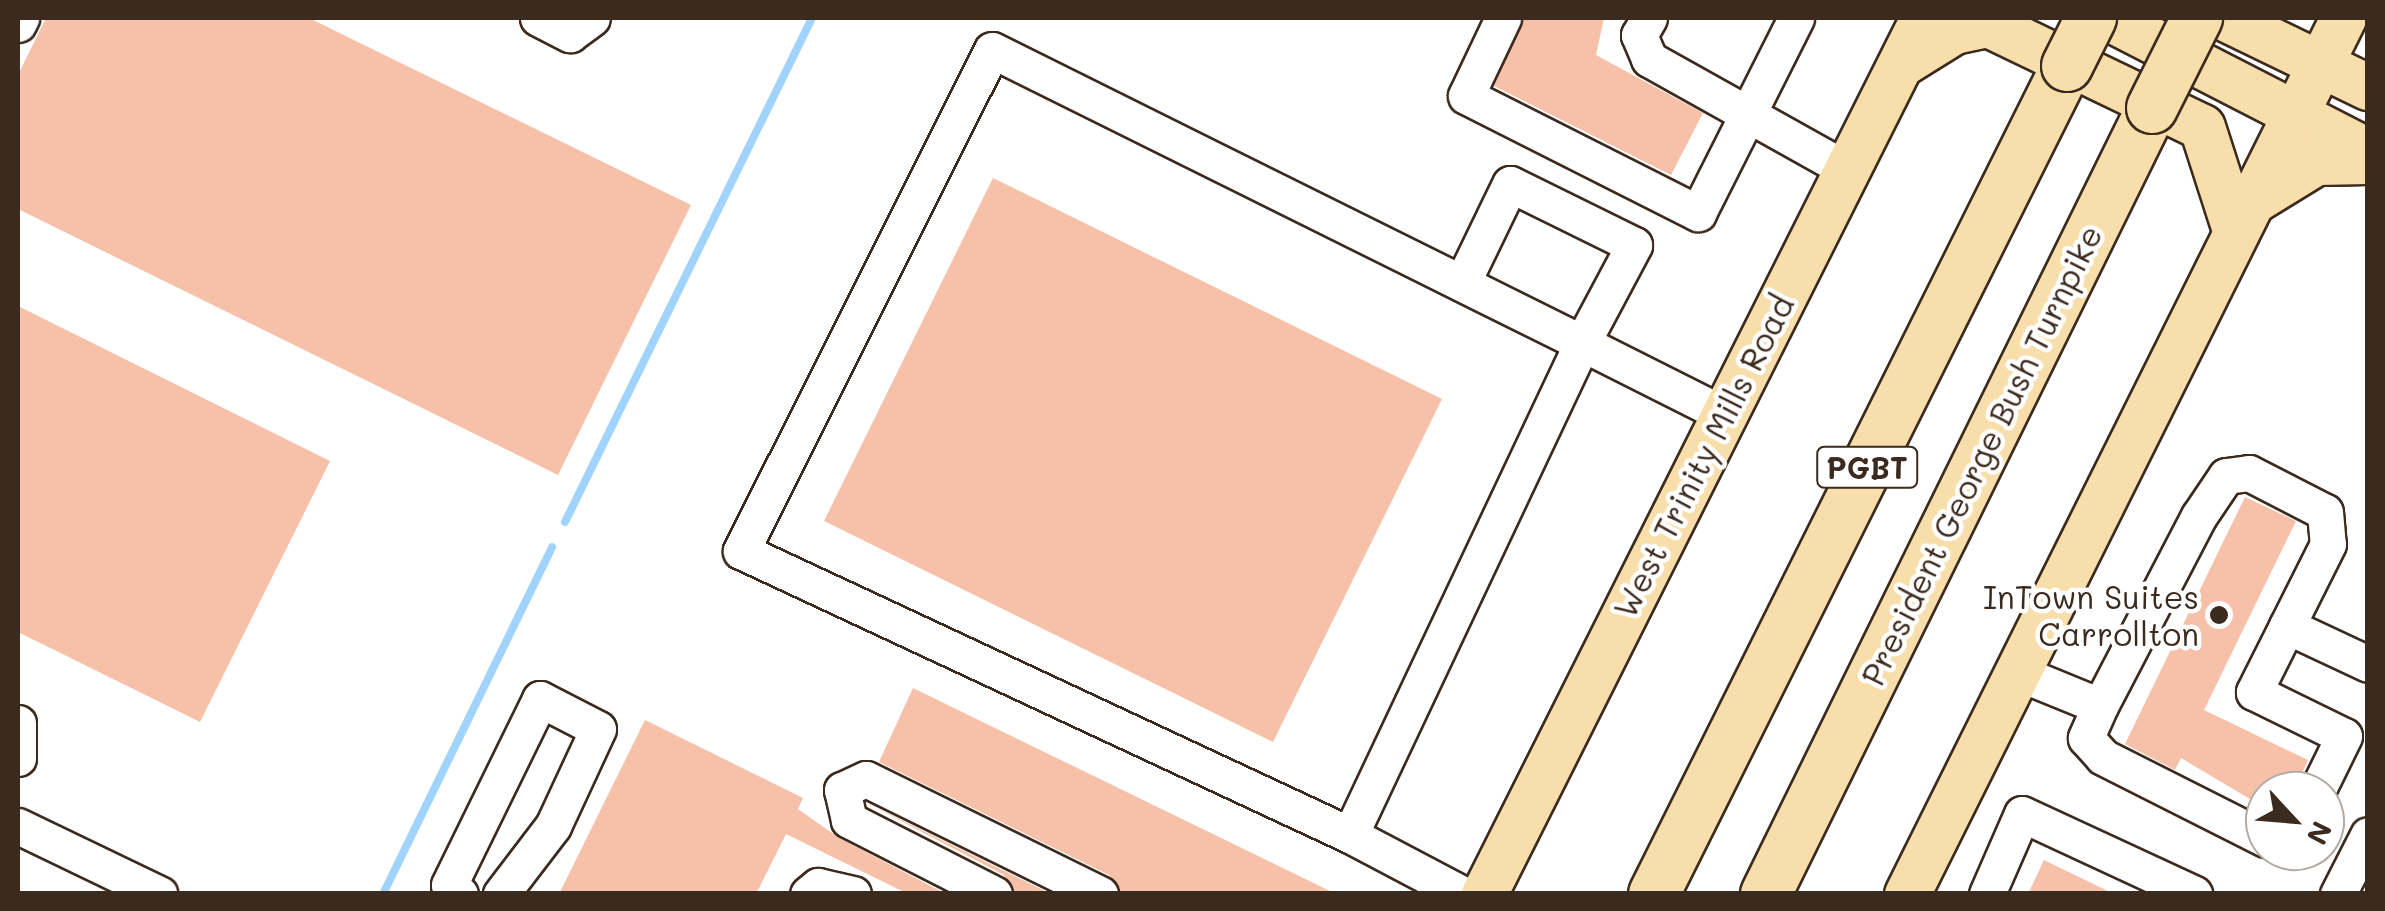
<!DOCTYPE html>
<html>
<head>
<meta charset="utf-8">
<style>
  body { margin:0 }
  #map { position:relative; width:2385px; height:911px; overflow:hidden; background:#fff; font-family:Mali,sans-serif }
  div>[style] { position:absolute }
  .stream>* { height:8px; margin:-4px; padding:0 4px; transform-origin:4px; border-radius:4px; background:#a0d3fe }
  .building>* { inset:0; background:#f6c0a9 }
  .roads { filter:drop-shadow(2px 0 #3b2a1e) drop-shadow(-2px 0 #3b2a1e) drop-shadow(0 2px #3b2a1e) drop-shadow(0 -2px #3b2a1e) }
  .minor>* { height:35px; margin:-17.5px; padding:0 17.5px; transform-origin:17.5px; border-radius:17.5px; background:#fff }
  .major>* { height:45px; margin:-22.5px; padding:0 22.5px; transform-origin:22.5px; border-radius:22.5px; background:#f8deab }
  .highway>* { height:50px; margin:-25px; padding:0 25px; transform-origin:25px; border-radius:25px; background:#f8deab }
  .bridges { filter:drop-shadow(2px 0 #3b2a1e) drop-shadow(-2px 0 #3b2a1e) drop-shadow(0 2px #3b2a1e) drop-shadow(0 -2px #3b2a1e) }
  .highway-bridge>* { height:50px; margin:-25px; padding:0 25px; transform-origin:25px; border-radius:25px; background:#f8deab }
  .dots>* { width:28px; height:28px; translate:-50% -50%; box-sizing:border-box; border:5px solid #fff; border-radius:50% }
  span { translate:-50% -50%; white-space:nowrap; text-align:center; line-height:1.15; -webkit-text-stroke:9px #fff; paint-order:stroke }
  .shield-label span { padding:2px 8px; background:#fff; border:2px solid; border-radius:8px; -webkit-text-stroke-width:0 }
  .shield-label { font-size:30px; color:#3b2a1e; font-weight:700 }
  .street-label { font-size:32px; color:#3b2a1e }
  .poi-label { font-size:32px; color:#3b2a1e }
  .right { translate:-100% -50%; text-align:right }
  .frame { position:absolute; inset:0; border:20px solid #3b2a1e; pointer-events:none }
  .north { position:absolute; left:2245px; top:771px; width:100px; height:100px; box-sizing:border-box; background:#fff; border:2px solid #b1aaa5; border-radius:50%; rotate:116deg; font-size:28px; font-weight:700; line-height:40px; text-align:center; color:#3b2a1e }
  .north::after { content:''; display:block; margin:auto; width:35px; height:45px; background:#3b2a1e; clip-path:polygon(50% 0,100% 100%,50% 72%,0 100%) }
</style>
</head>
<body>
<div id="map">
  <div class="stream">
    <div style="left:565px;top:522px;width:561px;rotate:-63.89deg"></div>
    <div style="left:383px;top:894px;width:386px;rotate:-64deg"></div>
  </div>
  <div class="building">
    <div style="clip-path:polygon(46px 18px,309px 18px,691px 205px,558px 475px,18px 209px,18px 75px)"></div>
    <div style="clip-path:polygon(1524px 18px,1604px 18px,1596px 55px,1703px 113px,1671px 175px,1494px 86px)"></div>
    <div style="clip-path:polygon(993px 178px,1442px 399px,1273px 742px,824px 521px)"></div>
    <div style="clip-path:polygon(18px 306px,330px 461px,200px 722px,18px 632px)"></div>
    <div style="clip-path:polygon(2245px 497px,2296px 521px,2204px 710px,2308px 760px,2294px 791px,2265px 791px,2265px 808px,2181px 758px,2175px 770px,2125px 744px)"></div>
    <div style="clip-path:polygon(913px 688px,1336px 894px,1121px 894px,1109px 875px,879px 762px)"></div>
    <div style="clip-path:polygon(645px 720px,803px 798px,798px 809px,839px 838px,946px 894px,908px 894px,786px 834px,756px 894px,559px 894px)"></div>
    <div style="clip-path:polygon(867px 803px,1051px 894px,1015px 894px,1004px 875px)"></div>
    <div style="clip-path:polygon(2044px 860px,2114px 894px,2028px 894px)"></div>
  </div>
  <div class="roads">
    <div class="minor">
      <div style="left:538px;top:18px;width:36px;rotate:27deg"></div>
      <div style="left:570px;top:34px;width:27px;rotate:-36deg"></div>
      <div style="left:1503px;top:18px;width:86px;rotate:115.4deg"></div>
      <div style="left:1466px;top:96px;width:260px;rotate:26.8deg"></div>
      <div style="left:1698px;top:213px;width:218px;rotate:-63.3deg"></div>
      <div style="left:1649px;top:18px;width:20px;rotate:120deg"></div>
      <div style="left:1639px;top:35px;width:26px;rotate:67deg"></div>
      <div style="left:1649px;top:59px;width:228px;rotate:29.2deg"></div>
      <div style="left:18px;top:24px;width:7px;rotate:-63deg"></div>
      <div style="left:2287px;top:626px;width:74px;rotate:116.6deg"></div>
      <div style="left:2254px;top:692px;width:100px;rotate:26.1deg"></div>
      <div style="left:2344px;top:736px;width:61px;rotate:116.1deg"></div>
      <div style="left:2019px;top:673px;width:87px;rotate:22.2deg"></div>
      <div style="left:2100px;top:706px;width:214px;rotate:-62.5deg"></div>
      <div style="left:2199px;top:516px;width:48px;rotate:-56deg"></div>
      <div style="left:2226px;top:476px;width:23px;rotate:-7deg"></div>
      <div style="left:2249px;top:473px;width:85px;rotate:27.2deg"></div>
      <div style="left:2325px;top:512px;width:32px;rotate:85deg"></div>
      <div style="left:2328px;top:544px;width:92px;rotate:116.6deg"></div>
      <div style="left:2287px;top:626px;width:89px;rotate:25.1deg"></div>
      <div style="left:2100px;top:706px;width:35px;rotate:114deg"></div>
      <div style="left:2086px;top:738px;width:25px;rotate:48deg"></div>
      <div style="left:2103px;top:757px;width:182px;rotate:26.8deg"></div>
      <div style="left:18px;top:723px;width:35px;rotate:90deg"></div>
      <div style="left:18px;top:826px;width:157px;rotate:25.7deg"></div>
      <div style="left:1350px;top:835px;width:672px;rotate:-155deg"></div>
      <div style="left:741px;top:551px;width:560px;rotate:-63.39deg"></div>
      <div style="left:992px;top:50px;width:659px;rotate:26.41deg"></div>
      <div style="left:1582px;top:343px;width:111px;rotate:-62deg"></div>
      <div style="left:1634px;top:245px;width:138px;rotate:-153.8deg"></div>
      <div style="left:1510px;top:184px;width:106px;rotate:115.8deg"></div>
      <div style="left:460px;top:894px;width:14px;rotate:-141deg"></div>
      <div style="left:449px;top:885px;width:207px;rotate:-63.9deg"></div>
      <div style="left:540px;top:699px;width:65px;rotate:27.3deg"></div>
      <div style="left:598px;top:729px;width:107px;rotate:114.9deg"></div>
      <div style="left:553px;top:826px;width:86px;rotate:127.4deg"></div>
      <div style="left:808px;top:894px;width:13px;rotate:-39deg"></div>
      <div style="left:818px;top:886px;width:36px;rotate:13deg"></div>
      <div style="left:994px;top:894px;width:163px;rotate:-153deg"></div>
      <div style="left:849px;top:820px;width:31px;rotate:-103deg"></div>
      <div style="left:842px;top:790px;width:26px;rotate:-25deg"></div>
      <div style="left:866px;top:779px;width:261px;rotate:26.2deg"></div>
      <div style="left:1462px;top:894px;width:127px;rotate:-152.2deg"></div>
      <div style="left:1350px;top:835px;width:544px;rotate:-64.75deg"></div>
      <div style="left:1582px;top:343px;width:158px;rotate:26.7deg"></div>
      <div style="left:1987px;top:894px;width:87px;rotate:-66.4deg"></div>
      <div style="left:2022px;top:814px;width:190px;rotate:24.9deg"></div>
      <div style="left:2338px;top:894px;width:66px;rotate:-63deg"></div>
    </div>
    <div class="major">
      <div style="left:2109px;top:18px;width:291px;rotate:27.2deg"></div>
      <div style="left:2225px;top:18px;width:159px;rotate:25.8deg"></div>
      <div style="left:1901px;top:64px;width:62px;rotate:-31.9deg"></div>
      <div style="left:1954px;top:31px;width:35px;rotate:-12deg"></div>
      <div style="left:1988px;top:24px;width:237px;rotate:25.7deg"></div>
      <div style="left:2202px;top:127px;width:108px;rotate:72.2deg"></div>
      <div style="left:2254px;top:200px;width:73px;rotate:-31.5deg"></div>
      <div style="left:2316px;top:162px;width:52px;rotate:-1.1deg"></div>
      <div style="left:1484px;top:894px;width:980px;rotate:-63.38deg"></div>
      <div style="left:1907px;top:894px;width:979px;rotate:-63.54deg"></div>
    </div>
    <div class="highway">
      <div style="left:1654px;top:894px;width:925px;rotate:-63.49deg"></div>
      <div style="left:1766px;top:894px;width:876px;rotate:-63.84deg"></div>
    </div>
  </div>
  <div class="bridges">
    <div class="highway-bridge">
      <div style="left:2067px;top:66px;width:54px;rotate:-63.4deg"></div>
      <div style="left:2152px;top:108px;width:101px;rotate:-63.4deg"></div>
    </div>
  </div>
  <div class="dots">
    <div style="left:2219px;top:615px;background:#3b2a1e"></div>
  </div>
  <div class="shield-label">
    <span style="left:1867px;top:467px">PGBT</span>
  </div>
  <div class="street-label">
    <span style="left:1981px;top:455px;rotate:-64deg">President George Bush Turnpike</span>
    <span style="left:1703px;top:456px;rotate:-63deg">West Trinity Mills Road</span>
  </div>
  <div class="poi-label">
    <span class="right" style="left:2199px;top:615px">InTown Suites<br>Carrollton</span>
  </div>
  <div class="frame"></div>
  <div class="north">N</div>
</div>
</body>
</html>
